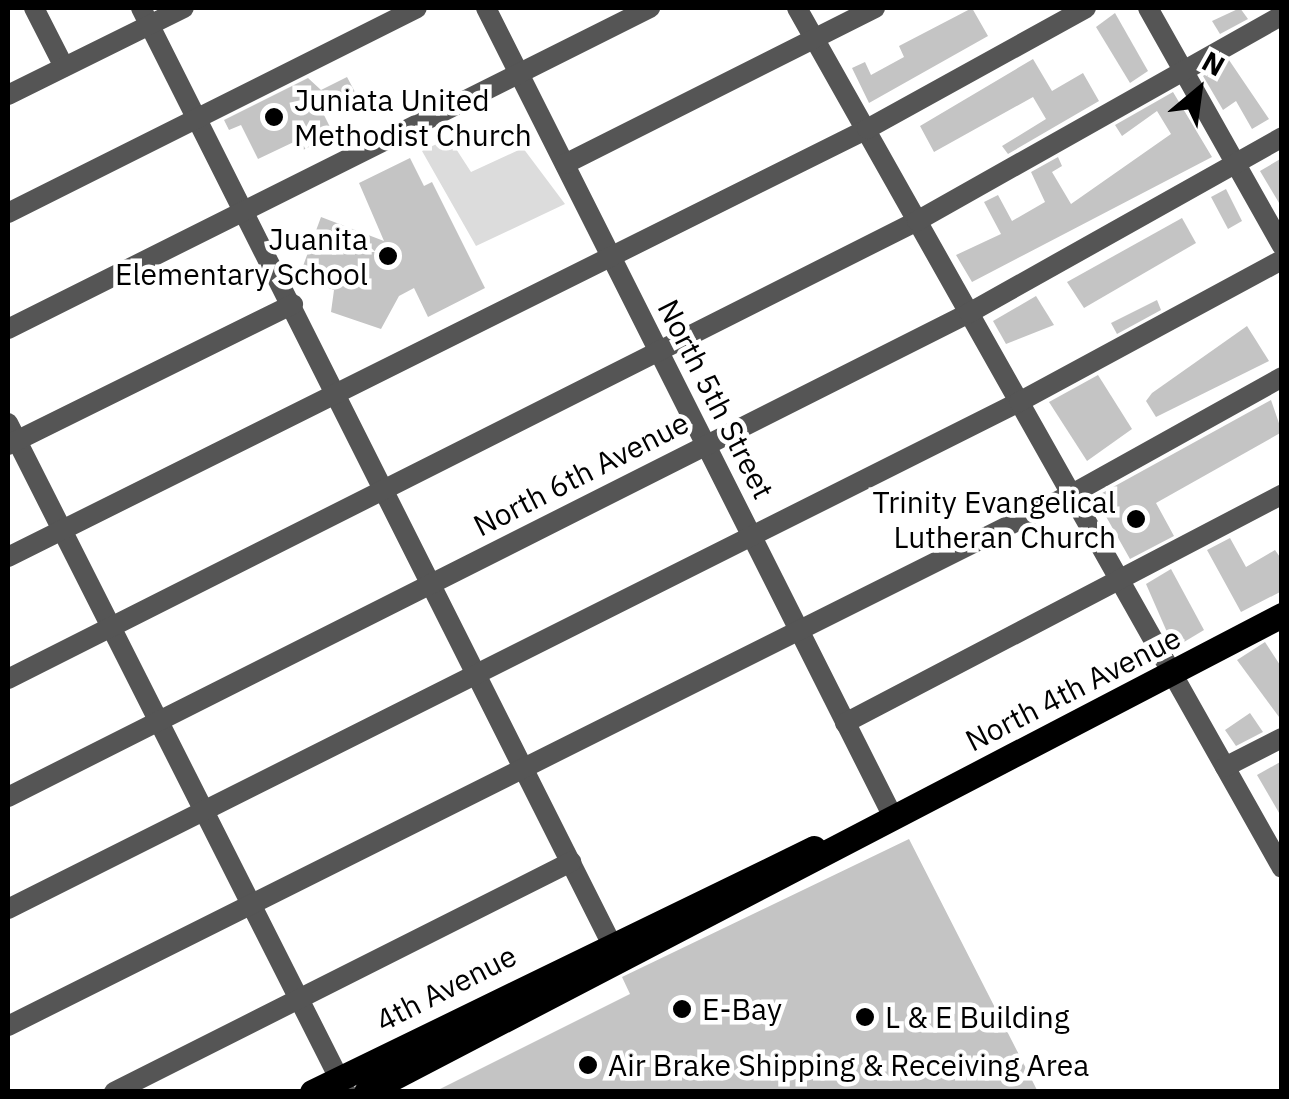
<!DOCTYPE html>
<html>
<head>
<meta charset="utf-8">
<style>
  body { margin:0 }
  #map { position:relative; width:1289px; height:1099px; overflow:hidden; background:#fff; font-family:"IBM Plex Sans",sans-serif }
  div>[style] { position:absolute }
  .green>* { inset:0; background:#dcdcdc }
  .building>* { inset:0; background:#c4c4c4 }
  .minor>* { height:20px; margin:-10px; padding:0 10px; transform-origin:10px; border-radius:10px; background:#555 }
  .major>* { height:25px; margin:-12.5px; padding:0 12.5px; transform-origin:12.5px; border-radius:12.5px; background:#000 }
  .dots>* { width:28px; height:28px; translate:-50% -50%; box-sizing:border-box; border:5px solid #fff; border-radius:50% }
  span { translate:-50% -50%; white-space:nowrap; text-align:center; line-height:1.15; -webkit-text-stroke:9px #fff; paint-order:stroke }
  .poi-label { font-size:30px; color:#000 }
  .left { translate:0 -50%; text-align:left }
  .right { translate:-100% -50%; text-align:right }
  .street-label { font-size:30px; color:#000 }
  .frame { position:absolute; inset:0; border:10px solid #000; pointer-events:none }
  .north { position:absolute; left:1149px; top:40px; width:100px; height:100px; -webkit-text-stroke:8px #fff; paint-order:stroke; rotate:29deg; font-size:28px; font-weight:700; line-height:40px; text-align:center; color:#000 }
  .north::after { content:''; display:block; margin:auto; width:35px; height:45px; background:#000; clip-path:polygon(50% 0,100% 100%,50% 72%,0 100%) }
</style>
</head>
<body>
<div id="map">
  <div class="green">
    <div style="clip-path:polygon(449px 138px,471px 172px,523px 148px,565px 204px,476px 246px,422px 151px)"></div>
  </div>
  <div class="building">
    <div style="clip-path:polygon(972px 8px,988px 36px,869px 103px,852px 68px,865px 62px,871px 75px,904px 57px,899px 46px)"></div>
    <div style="clip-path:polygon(1240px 8px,1248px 19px,1220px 34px,1212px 21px)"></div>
    <div style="clip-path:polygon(1115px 13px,1148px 71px,1130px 83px,1096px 27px)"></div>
    <div style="clip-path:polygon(1033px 59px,1052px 91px,1083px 73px,1099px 101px,1008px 154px,1002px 146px,1046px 119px,1033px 97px,934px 152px,920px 126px)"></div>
    <div style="clip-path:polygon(1229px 60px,1269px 119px,1252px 129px,1236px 101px,1223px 110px,1203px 76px)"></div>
    <div style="clip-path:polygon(347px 77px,355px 92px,321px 109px,334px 135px,303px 150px,298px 140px,258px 159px,241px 125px,229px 130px,224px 120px,308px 78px,321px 90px)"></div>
    <div style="clip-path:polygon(1173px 92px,1212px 157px,972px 282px,956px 255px,1001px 234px,984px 202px,998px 195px,1012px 221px,1045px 202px,1031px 172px,1058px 157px,1062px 166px,1052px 172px,1071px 204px,1171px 134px,1157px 111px,1122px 136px,1115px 125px)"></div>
    <div style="clip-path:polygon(410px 158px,424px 186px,432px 182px,485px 288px,428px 317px,414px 288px,399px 296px,381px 329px,331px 312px,334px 290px,299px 277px,321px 217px,384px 241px,359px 183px)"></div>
    <div style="clip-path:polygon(1282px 158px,1282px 208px,1260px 171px)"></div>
    <div style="clip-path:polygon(1226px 189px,1242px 221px,1228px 229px,1211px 197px)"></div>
    <div style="clip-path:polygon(1182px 218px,1196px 243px,1084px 308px,1067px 282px)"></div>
    <div style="clip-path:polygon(1036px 296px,1054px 325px,1006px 344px,993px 321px)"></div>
    <div style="clip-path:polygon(1157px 300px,1161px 310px,1117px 334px,1111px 323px)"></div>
    <div style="clip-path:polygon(1247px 326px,1269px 361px,1156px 417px,1146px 401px,1152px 393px)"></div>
    <div style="clip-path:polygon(1098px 375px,1132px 429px,1087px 461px,1049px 402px)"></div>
    <div style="clip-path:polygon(1271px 400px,1282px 432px,1156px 503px,1174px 536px,1130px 559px,1095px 497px)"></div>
    <div style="clip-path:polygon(1230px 538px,1246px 567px,1275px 550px,1282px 560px,1282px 591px,1241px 612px,1207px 550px)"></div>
    <div style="clip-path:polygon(1171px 569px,1204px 630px,1174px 648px,1146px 584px)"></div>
    <div style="clip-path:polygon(1265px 642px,1282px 668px,1282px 721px,1237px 660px)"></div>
    <div style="clip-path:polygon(1250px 713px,1263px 732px,1236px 746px,1225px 730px)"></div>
    <div style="clip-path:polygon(1282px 761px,1282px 818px,1257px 775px)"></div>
    <div style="clip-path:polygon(909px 839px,1038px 1092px,434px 1092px,630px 994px,622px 977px)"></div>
  </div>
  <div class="minor">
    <div style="left:34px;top:8px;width:66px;rotate:63deg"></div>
    <div style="left:141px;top:8px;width:1062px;rotate:63.31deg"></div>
    <div style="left:486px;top:8px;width:906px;rotate:63.29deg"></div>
    <div style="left:797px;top:8px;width:987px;rotate:60.58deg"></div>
    <div style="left:1148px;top:8px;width:273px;rotate:60.6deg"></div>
    <div style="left:8px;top:95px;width:196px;rotate:-26.3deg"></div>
    <div style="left:565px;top:164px;width:347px;rotate:-26.7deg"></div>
    <div style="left:8px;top:213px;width:457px;rotate:-26.6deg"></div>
    <div style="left:8px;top:329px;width:718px;rotate:-26.57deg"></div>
    <div style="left:8px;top:423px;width:750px;rotate:63.2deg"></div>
    <div style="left:8px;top:445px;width:318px;rotate:-26.3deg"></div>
    <div style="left:8px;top:557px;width:960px;rotate:-26.48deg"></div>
    <div style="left:867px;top:129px;width:250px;rotate:-28.9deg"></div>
    <div style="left:8px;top:679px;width:1018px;rotate:-26.74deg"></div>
    <div style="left:917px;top:221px;width:419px;rotate:-29.4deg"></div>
    <div style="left:845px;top:723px;width:493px;rotate:-27.6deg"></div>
    <div style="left:1225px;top:767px;width:64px;rotate:-27deg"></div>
    <div style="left:8px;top:797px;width:1076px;rotate:-26.73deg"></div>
    <div style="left:969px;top:313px;width:359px;rotate:-29.3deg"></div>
    <div style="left:8px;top:909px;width:1131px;rotate:-26.63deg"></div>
    <div style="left:1019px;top:402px;width:299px;rotate:-28.4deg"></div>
    <div style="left:8px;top:1026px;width:1190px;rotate:-26.57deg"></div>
    <div style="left:1072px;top:494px;width:240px;rotate:-29.1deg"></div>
    <div style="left:114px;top:1092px;width:512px;rotate:-26.72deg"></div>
  </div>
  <div class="major">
    <div style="left:312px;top:1092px;width:558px;rotate:-25.92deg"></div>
    <div style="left:366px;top:1092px;width:1033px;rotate:-27.51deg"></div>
  </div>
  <div class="dots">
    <div style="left:274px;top:117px;background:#000"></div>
    <div style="left:388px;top:256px;background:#000"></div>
    <div style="left:1136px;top:519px;background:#000"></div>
    <div style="left:682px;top:1009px;background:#000"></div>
    <div style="left:865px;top:1017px;background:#000"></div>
    <div style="left:588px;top:1065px;background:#000"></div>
  </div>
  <div class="poi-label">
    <span class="left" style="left:294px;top:117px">Juniata United<br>Methodist Church</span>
    <span class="right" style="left:368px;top:256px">Juanita<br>Elementary School</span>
    <span class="right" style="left:1116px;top:519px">Trinity Evangelical<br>Lutheran Church</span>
    <span class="left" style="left:702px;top:1009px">E-Bay</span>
    <span class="left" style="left:885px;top:1017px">L &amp; E Building</span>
    <span class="left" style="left:608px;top:1065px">Air Brake Shipping &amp; Receiving Area</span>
  </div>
  <div class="street-label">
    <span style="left:716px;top:399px;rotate:63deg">North 5th Street</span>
    <span style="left:581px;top:474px;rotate:-27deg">North 6th Avenue</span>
    <span style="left:1073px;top:689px;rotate:-27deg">North 4th Avenue</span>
    <span style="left:446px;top:988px;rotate:-27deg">4th Avenue</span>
  </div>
  <div class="frame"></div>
  <div class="north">N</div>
</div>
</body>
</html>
